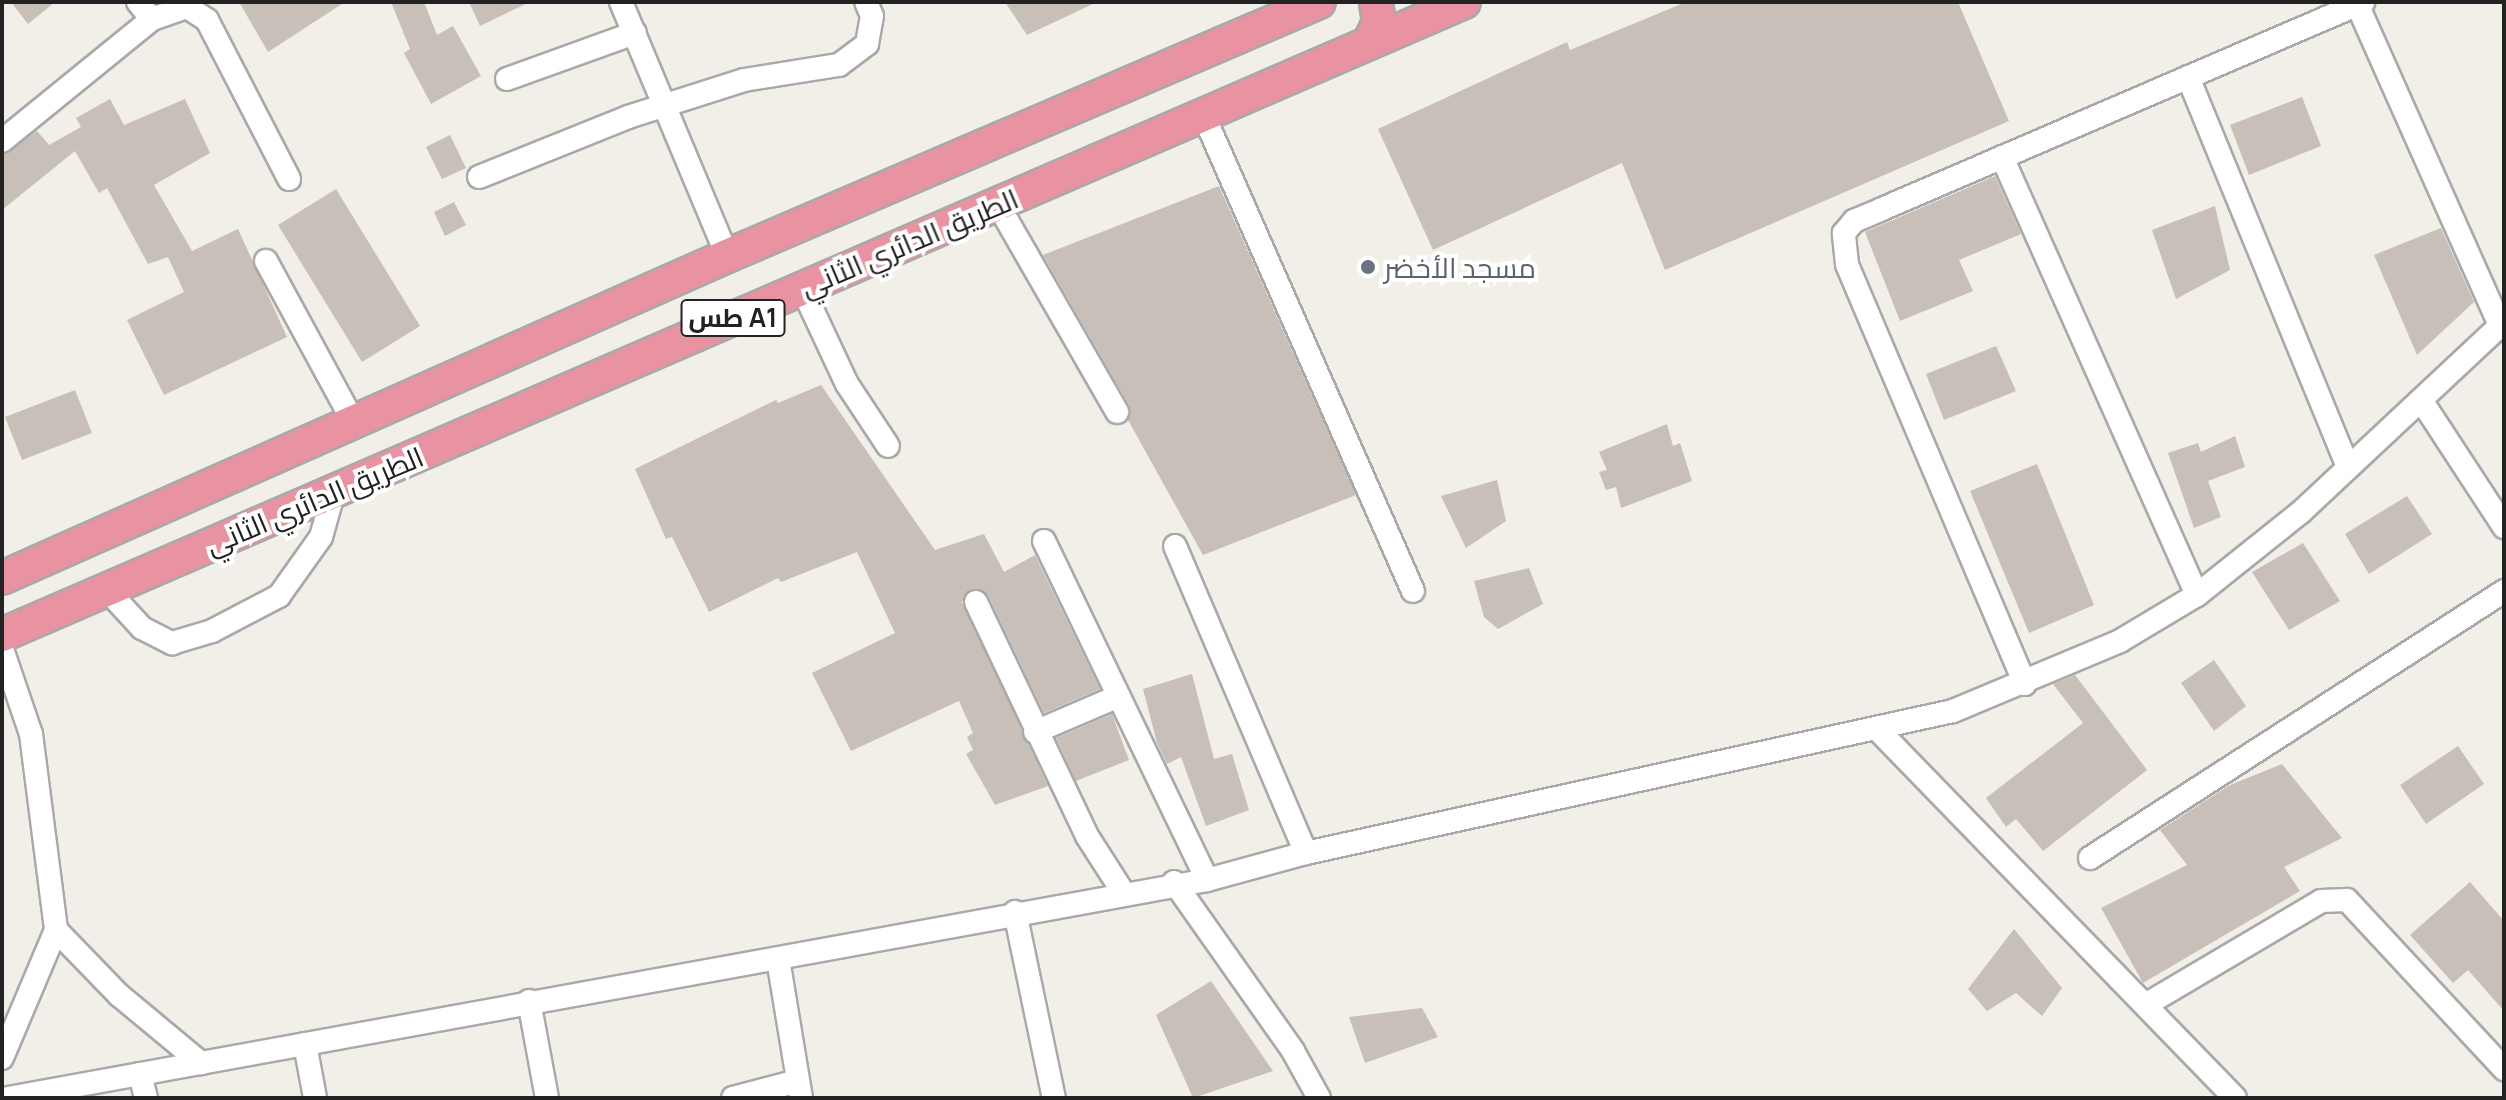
<!DOCTYPE html>
<html>
<head>
<meta charset="utf-8">
<style>
  body { margin:0 }
  #map { position:relative; width:2506px; height:1100px; overflow:hidden; background:#f2efe9; font-family:Manrope,Cairo,sans-serif }
  div>[style] { position:absolute }
  .building>* { inset:0; background:#c7bfb8 }
  .roads { filter:drop-shadow(2px 0 #a9a9a9) drop-shadow(-2px 0 #a9a9a9) drop-shadow(0 2px #a9a9a9) drop-shadow(0 -2px #a9a9a9) }
  .minor>* { height:22px; margin:-11px; padding:0 11px; transform-origin:11px; border-radius:11px; background:#fff }
  .highway>* { height:32px; margin:-16px; padding:0 16px; transform-origin:16px; border-radius:16px; background:#e892a2 }
  .dots>* { width:22px; height:22px; translate:-50% -50%; box-sizing:border-box; border:4px solid #fff; border-radius:50% }
  span { translate:-50% -50%; white-space:nowrap; text-align:center; line-height:1.15; -webkit-text-stroke:8px #fff; paint-order:stroke }
  .shield-label span { padding:2px 6px; background:#fff; border:2px solid; border-radius:6px; -webkit-text-stroke-width:0 }
  .shield-label { font-size:26px; color:#222; font-weight:700 }
  .street-label { font-size:28px; color:#222 }
  .worship-label { font-size:28px; color:#5b616d }
  .left { translate:0 -50%; text-align:left }
  .frame { position:absolute; inset:0; border:4px solid #222; pointer-events:none }
</style>
</head>
<body>
<div id="map">
  <div class="building">
    <div style="clip-path:polygon(11px 2px,55px 2px,28px 24px)"></div>
    <div style="clip-path:polygon(239px 2px,345px 2px,268px 52px)"></div>
    <div style="clip-path:polygon(391px 2px,424px 2px,437px 35px,453px 26px,481px 76px,431px 104px,404px 53px,410px 49px)"></div>
    <div style="clip-path:polygon(469px 2px,530px 2px,480px 26px)"></div>
    <div style="clip-path:polygon(1005px 2px,1097px 2px,1027px 35px)"></div>
    <div style="clip-path:polygon(1686px 2px,1958px 2px,2009px 121px,1665px 270px,1622px 163px,1433px 250px,1378px 129px,1567px 42px,1570px 50px)"></div>
    <div style="clip-path:polygon(2302px 97px,2321px 146px,2249px 175px,2230px 125px)"></div>
    <div style="clip-path:polygon(110px 99px,124px 125px,185px 99px,210px 153px,154px 185px,192px 251px,238px 229px,287px 337px,164px 395px,127px 320px,184px 292px,168px 257px,148px 264px,107px 188px,99px 193px,75px 151px,2px 210px,2px 155px,37px 131px,49px 145px,81px 127px,76px 118px)"></div>
    <div style="clip-path:polygon(450px 135px,466px 168px,442px 179px,426px 147px)"></div>
    <div style="clip-path:polygon(1995px 176px,2021px 234px,1959px 260px,1973px 291px,1900px 321px,1865px 232px)"></div>
    <div style="clip-path:polygon(1219px 186px,1356px 495px,1203px 555px,1128px 420px,1129px 405px,1043px 255px)"></div>
    <div style="clip-path:polygon(336px 189px,420px 326px,362px 362px,278px 225px)"></div>
    <div style="clip-path:polygon(454px 202px,466px 225px,445px 236px,434px 212px)"></div>
    <div style="clip-path:polygon(2215px 206px,2230px 270px,2176px 299px,2152px 230px)"></div>
    <div style="clip-path:polygon(2441px 228px,2474px 302px,2417px 355px,2374px 255px)"></div>
    <div style="clip-path:polygon(1996px 346px,2016px 391px,1944px 420px,1926px 374px)"></div>
    <div style="clip-path:polygon(821px 385px,935px 550px,984px 534px,1004px 572px,1035px 555px,1100px 689px,1044px 713px,988px 595px,971px 589px,962px 602px,1048px 786px,995px 805px,966px 754px,973px 750px,967px 737px,973px 733px,959px 701px,851px 751px,812px 673px,895px 633px,857px 552px,781px 582px,778px 578px,709px 612px,672px 537px,666px 539px,635px 469px,776px 400px,778px 403px)"></div>
    <div style="clip-path:polygon(75px 390px,92px 433px,22px 460px,5px 417px)"></div>
    <div style="clip-path:polygon(1667px 424px,1673px 446px,1680px 443px,1692px 481px,1621px 508px,1616px 487px,1606px 490px,1599px 472px,1607px 470px,1599px 452px)"></div>
    <div style="clip-path:polygon(2235px 436px,2245px 467px,2208px 481px,2221px 517px,2194px 528px,2168px 453px,2198px 443px,2201px 452px)"></div>
    <div style="clip-path:polygon(2037px 464px,2094px 605px,2029px 633px,1970px 491px)"></div>
    <div style="clip-path:polygon(1497px 480px,1506px 521px,1466px 548px,1441px 496px)"></div>
    <div style="clip-path:polygon(2407px 496px,2432px 534px,2369px 574px,2345px 534px)"></div>
    <div style="clip-path:polygon(2303px 543px,2340px 601px,2289px 630px,2252px 572px)"></div>
    <div style="clip-path:polygon(1529px 568px,1543px 604px,1498px 629px,1484px 617px,1474px 581px)"></div>
    <div style="clip-path:polygon(2214px 660px,2246px 706px,2214px 731px,2181px 683px)"></div>
    <div style="clip-path:polygon(1192px 674px,1214px 759px,1232px 754px,1249px 810px,1206px 826px,1181px 757px,1167px 764px,1157px 743px,1143px 689px)"></div>
    <div style="clip-path:polygon(2075px 675px,2147px 770px,2043px 851px,2016px 819px,2006px 827px,1986px 798px,2083px 723px,2053px 684px)"></div>
    <div style="clip-path:polygon(1112px 714px,1129px 760px,1076px 781px,1056px 738px)"></div>
    <div style="clip-path:polygon(2458px 746px,2484px 784px,2426px 824px,2400px 785px)"></div>
    <div style="clip-path:polygon(2282px 764px,2342px 838px,2284px 867px,2300px 891px,2143px 983px,2101px 908px,2187px 865px,2160px 830px,2230px 785px)"></div>
    <div style="clip-path:polygon(2470px 882px,2504px 921px,2504px 1011px,2468px 970px,2453px 983px,2410px 935px)"></div>
    <div style="clip-path:polygon(2014px 929px,2062px 988px,2042px 1016px,2016px 993px,1987px 1011px,1968px 989px)"></div>
    <div style="clip-path:polygon(1211px 981px,1273px 1071px,1193px 1098px,1156px 1015px)"></div>
    <div style="clip-path:polygon(1422px 1008px,1438px 1037px,1365px 1063px,1349px 1017px)"></div>
  </div>
  <div class="roads">
    <div class="minor">
      <div style="left:138px;top:2px;width:22px;rotate:51deg"></div>
      <div style="left:621px;top:2px;width:275px;rotate:67.3deg"></div>
      <div style="left:2357px;top:4px;width:351px;rotate:66deg"></div>
      <div style="left:2188px;top:77px;width:422px;rotate:67.7deg"></div>
      <div style="left:507px;top:79px;width:136px;rotate:-19.8deg"></div>
      <div style="left:1203px;top:114px;width:521px;rotate:66.24deg"></div>
      <div style="left:2px;top:141px;width:193px;rotate:-39.1deg"></div>
      <div style="left:152px;top:19px;width:37px;rotate:-19deg"></div>
      <div style="left:187px;top:7px;width:24px;rotate:33deg"></div>
      <div style="left:207px;top:20px;width:179px;rotate:62.7deg"></div>
      <div style="left:2002px;top:157px;width:479px;rotate:66deg"></div>
      <div style="left:479px;top:177px;width:161px;rotate:-21.9deg"></div>
      <div style="left:628px;top:117px;width:122px;rotate:-17.7deg"></div>
      <div style="left:744px;top:80px;width:96px;rotate:-9deg"></div>
      <div style="left:839px;top:65px;width:35px;rotate:-37deg"></div>
      <div style="left:867px;top:44px;width:28px;rotate:-80deg"></div>
      <div style="left:872px;top:16px;width:15px;rotate:-113deg"></div>
      <div style="left:997px;top:203px;width:241px;rotate:60.1deg"></div>
      <div style="left:266px;top:261px;width:184px;rotate:61.5deg"></div>
      <div style="left:802px;top:288px;width:106px;rotate:64.9deg"></div>
      <div style="left:847px;top:384px;width:74px;rotate:56.5deg"></div>
      <div style="left:2421px;top:400px;width:152px;rotate:56.8deg"></div>
      <div style="left:1044px;top:541px;width:376px;rotate:64.3deg"></div>
      <div style="left:1175px;top:546px;width:334px;rotate:66.9deg"></div>
      <div style="left:107px;top:590px;width:52px;rotate:47.4deg"></div>
      <div style="left:142px;top:628px;width:34px;rotate:27deg"></div>
      <div style="left:172px;top:643px;width:42px;rotate:-16.7deg"></div>
      <div style="left:212px;top:631px;width:76px;rotate:-27.6deg"></div>
      <div style="left:279px;top:596px;width:72px;rotate:-54.6deg"></div>
      <div style="left:321px;top:537px;width:48px;rotate:-74.2deg"></div>
      <div style="left:976px;top:602px;width:259px;rotate:64.6deg"></div>
      <div style="left:1087px;top:836px;width:67px;rotate:57.3deg"></div>
      <div style="left:2px;top:649px;width:90px;rotate:71.2deg"></div>
      <div style="left:31px;top:734px;width:198px;rotate:82.7deg"></div>
      <div style="left:56px;top:930px;width:139px;rotate:112.9deg"></div>
      <div style="left:2025px;top:684px;width:456px;rotate:-113deg"></div>
      <div style="left:1847px;top:264px;width:31px;rotate:-96deg"></div>
      <div style="left:1844px;top:233px;width:16px;rotate:-50deg"></div>
      <div style="left:1854px;top:221px;width:30px;rotate:-23deg"></div>
      <div style="left:1882px;top:209px;width:524px;rotate:-23.28deg"></div>
      <div style="left:1879px;top:731px;width:511px;rotate:45.87deg"></div>
      <div style="left:1035px;top:732px;width:91px;rotate:-23.2deg"></div>
      <div style="left:2090px;top:858px;width:493px;rotate:-32.8deg"></div>
      <div style="left:1174px;top:882px;width:207px;rotate:54.8deg"></div>
      <div style="left:1293px;top:1051px;width:54px;rotate:61deg"></div>
      <div style="left:1015px;top:912px;width:190px;rotate:78.2deg"></div>
      <div style="left:56px;top:930px;width:91px;rotate:45.9deg"></div>
      <div style="left:119px;top:995px;width:107px;rotate:39.7deg"></div>
      <div style="left:778px;top:959px;width:141px;rotate:80.6deg"></div>
      <div style="left:529px;top:1001px;width:99px;rotate:79.5deg"></div>
      <div style="left:2147px;top:1004px;width:202px;rotate:-30.6deg"></div>
      <div style="left:2321px;top:901px;width:26px;rotate:-2deg"></div>
      <div style="left:2347px;top:900px;width:231px;rotate:47.1deg"></div>
      <div style="left:305px;top:1044px;width:55px;rotate:79.5deg"></div>
      <div style="left:140px;top:1074px;width:25px;rotate:76deg"></div>
      <div style="left:8px;top:1098px;width:1219px;rotate:-10.3deg"></div>
      <div style="left:1207px;top:880px;width:103px;rotate:-15.3deg"></div>
      <div style="left:1306px;top:853px;width:662px;rotate:-12.38deg"></div>
      <div style="left:1953px;top:711px;width:181px;rotate:-22.7deg"></div>
      <div style="left:2120px;top:641px;width:90px;rotate:-30.9deg"></div>
      <div style="left:2197px;top:595px;width:133px;rotate:-38.6deg"></div>
      <div style="left:2301px;top:512px;width:278px;rotate:-43.1deg"></div>
      <div style="left:733px;top:1098px;width:67px;rotate:-14.7deg"></div>
    </div>
    <div class="highway">
      <div style="left:1370px;top:41px;width:21px;rotate:-65deg"></div>
      <div style="left:1379px;top:22px;width:20px;rotate:-99deg"></div>
      <div style="left:2px;top:578px;width:793px;rotate:-23.95deg"></div>
      <div style="left:727px;top:256px;width:644px;rotate:-23.22deg"></div>
      <div style="left:2px;top:635px;width:1593px;rotate:-23.41deg"></div>
    </div>
  </div>
  <div class="dots">
    <div style="left:1368px;top:267px;background:#6b7280"></div>
  </div>
  <div class="shield-label">
    <span style="left:733px;top:318px">طس A1</span>
  </div>
  <div class="street-label">
    <span style="left:909px;top:242px;rotate:-23deg">الطريق الدائري الثاني</span>
    <span style="left:314px;top:500px;rotate:-23deg">الطريق الدائري الثاني</span>
  </div>
  <div class="worship-label">
    <span class="left" style="left:1384px;top:267px">مسجد الأخضر</span>
  </div>
  <div class="frame"></div>
</div>
</body>
</html>
